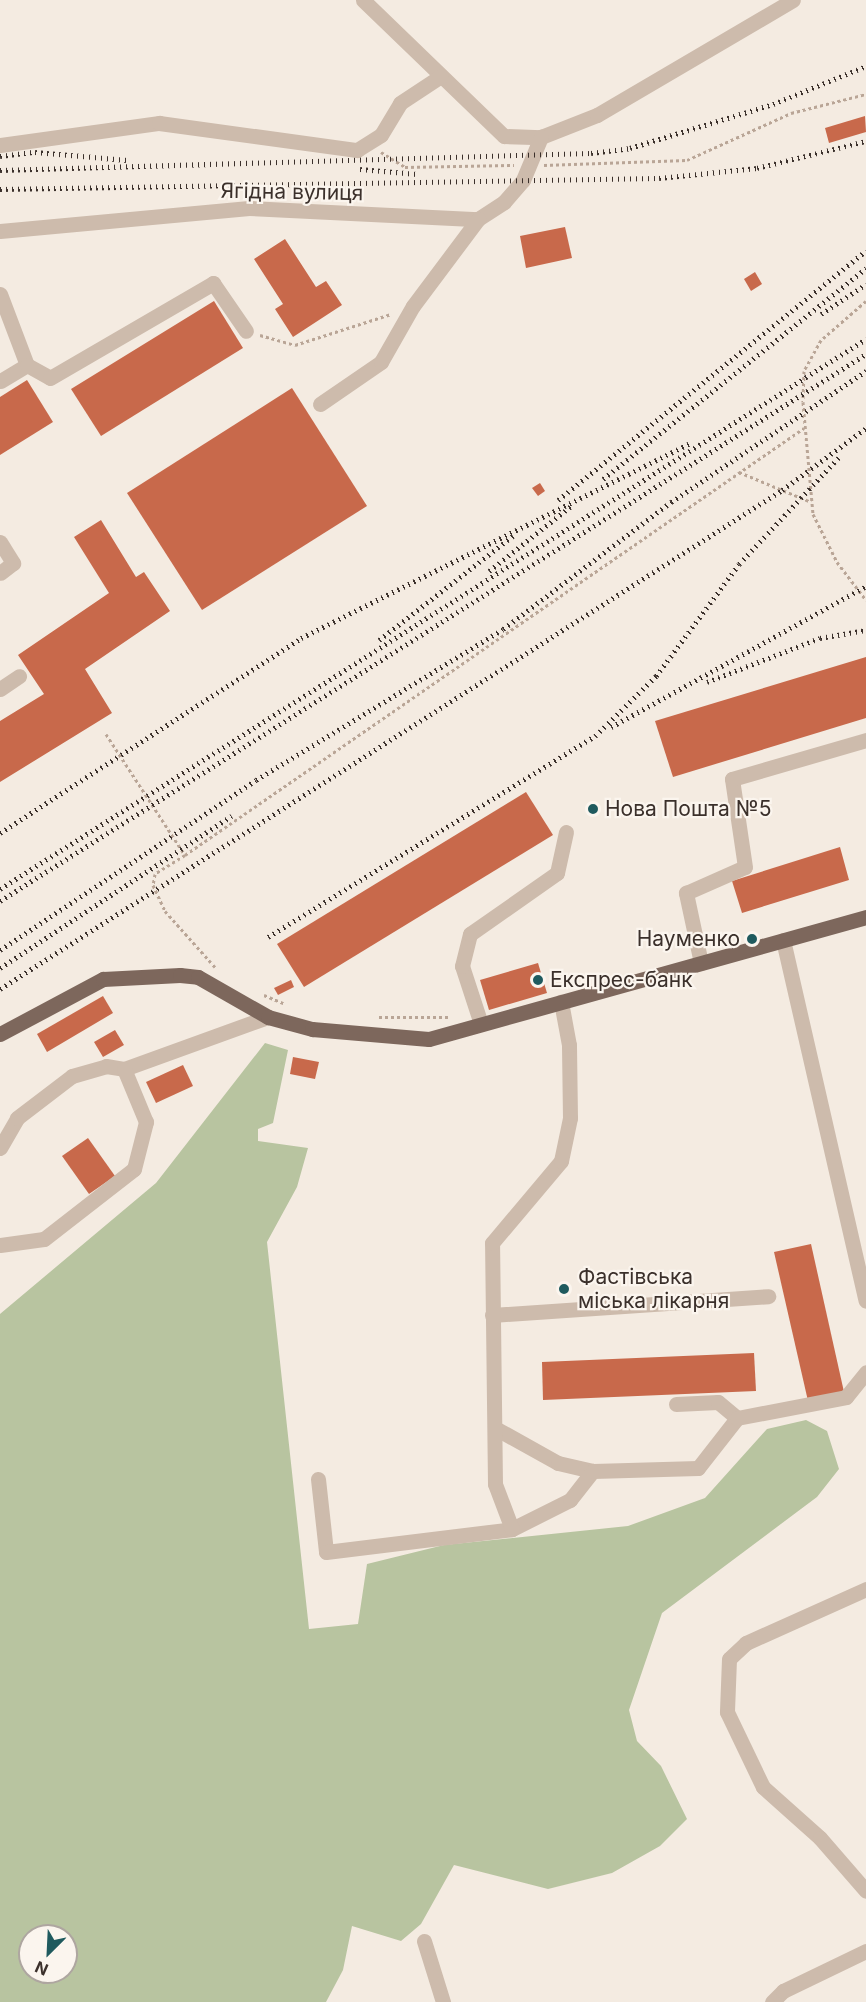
<!DOCTYPE html>
<html>
<head>
<meta charset="utf-8">
<style>
  body { margin:0 }
  #map { position:relative; width:866px; height:2002px; overflow:hidden; background:#f4ebe1; font-family:Inter,sans-serif }
  div>[style] { position:absolute }
  .green>* { inset:0; background:#b8c4a0 }
  .building>* { inset:0; background:#c8694b }
  .path>* { height:3px; margin-top:-1.5px; transform-origin:0; background:repeating-linear-gradient(90deg,#b9a596 0 3px,transparent 0 6px) }
  .minor>* { height:15px; margin:-7.5px; padding:0 7.5px; transform-origin:7.5px; border-radius:7.5px; background:#cdbbac }
  .major>* { height:15px; margin:-7.5px; padding:0 7.5px; transform-origin:7.5px; border-radius:7.5px; background:#7d675c }
  .rail>* { height:4.5px; margin-top:-2.25px; transform-origin:0; background:repeating-linear-gradient(90deg,#3b302b 0 1.5px,transparent 0 6px) }
  .dots>* { width:16px; height:16px; translate:-50% -50%; box-sizing:border-box; border:3px solid #fbf5ee; border-radius:50% }
  span { translate:-50% -50%; white-space:nowrap; text-align:center; line-height:1.15; -webkit-text-stroke:4.5px #fbf5ee; paint-order:stroke }
  .street-label { font-size:21px; color:#3b302b }
  .poi-label { font-size:21px; color:#3b302b }
  .left { translate:0 -50%; text-align:left }
  .right { translate:-100% -50%; text-align:right }
  .north { position:absolute; left:18px; top:1924px; width:60px; height:60px; box-sizing:border-box; background:#fbf5ee; border:2px solid #aea6a0; border-radius:50%; rotate:204deg; font-size:16px; font-weight:700; line-height:24px; text-align:center; color:#3b302b }
  .north::after { content:''; display:block; margin:auto; width:21px; height:27px; background:#1f5a5e; clip-path:polygon(50% 0,100% 100%,50% 72%,0 100%) }
</style>
</head>
<body>
<div id="map">
  <div class="green">
    <div style="clip-path:polygon(evenodd,265px 1043px,288px 1050px,273px 1123px,258px 1129px,258px 1141px,308px 1148px,297px 1187px,267px 1242px,309px 1629px,358px 1624px,367px 1564px,444px 1545px,628px 1526px,705px 1498px,767px 1429px,806px 1420px,827px 1431px,839px 1469px,817px 1497px,662px 1613px,629px 1710px,637px 1741px,661px 1766px,687px 1819px,660px 1846px,612px 1873px,548px 1889px,454px 1865px,421px 1924px,401px 1941px,352px 1926px,343px 1970px,326px 2002px,0 2002px,0 1314px,156px 1183px,265px 1043px,30px 1936px,66px 1936px,66px 1972px,30px 1972px,30px 1936px)"></div>
  </div>
  <div class="building">
    <div style="clip-path:polygon(865px 116px,866px 132px,829px 143px,825px 128px)"></div>
    <div style="clip-path:polygon(565px 227px,572px 258px,526px 268px,520px 236px)"></div>
    <div style="clip-path:polygon(285px 239px,316px 287px,326px 281px,342px 305px,293px 337px,275px 309px,283px 304px,254px 259px)"></div>
    <div style="clip-path:polygon(755px 272px,762px 284px,751px 291px,744px 279px)"></div>
    <div style="clip-path:polygon(214px 301px,243px 348px,101px 436px,71px 389px)"></div>
    <div style="clip-path:polygon(27px 380px,53px 422px,0 455px,0 397px)"></div>
    <div style="clip-path:polygon(292px 388px,367px 506px,202px 610px,127px 493px)"></div>
    <div style="clip-path:polygon(540px 483px,545px 491px,538px 496px,532px 488px)"></div>
    <div style="clip-path:polygon(101px 520px,136px 577px,144px 572px,170px 611px,85px 669px,112px 713px,0 782px,0 721px,44px 694px,18px 655px,109px 593px,74px 537px)"></div>
    <div style="clip-path:polygon(866px 657px,866px 718px,673px 777px,655px 721px)"></div>
    <div style="clip-path:polygon(526px 792px,553px 835px,304px 987px,277px 944px)"></div>
    <div style="clip-path:polygon(840px 847px,849px 880px,742px 913px,732px 881px)"></div>
    <div style="clip-path:polygon(538px 963px,547px 993px,489px 1010px,480px 980px)"></div>
    <div style="clip-path:polygon(291px 980px,294px 987px,278px 995px,274px 988px)"></div>
    <div style="clip-path:polygon(103px 996px,113px 1013px,47px 1052px,37px 1034px)"></div>
    <div style="clip-path:polygon(115px 1030px,124px 1045px,103px 1057px,94px 1042px)"></div>
    <div style="clip-path:polygon(293px 1057px,319px 1062px,315px 1079px,290px 1074px)"></div>
    <div style="clip-path:polygon(183px 1065px,193px 1086px,156px 1103px,146px 1082px)"></div>
    <div style="clip-path:polygon(88px 1138px,115px 1176px,89px 1194px,62px 1156px)"></div>
    <div style="clip-path:polygon(811px 1244px,844px 1392px,808px 1401px,774px 1252px)"></div>
    <div style="clip-path:polygon(754px 1353px,756px 1391px,543px 1400px,542px 1362px)"></div>
  </div>
  <div class="path">
    <div style="left:381px;top:152px;width:28px;rotate:32deg"></div>
    <div style="left:405px;top:167px;width:109px;rotate:-1.1deg"></div>
    <div style="left:544px;top:165px;width:143px;rotate:-2deg"></div>
    <div style="left:687px;top:160px;width:114px;rotate:-24.3deg"></div>
    <div style="left:791px;top:113px;width:77px;rotate:-14.2deg"></div>
    <div style="left:866px;top:301px;width:60px;rotate:139.1deg"></div>
    <div style="left:821px;top:340px;width:35px;rotate:119deg"></div>
    <div style="left:804px;top:371px;width:31px;rotate:92deg"></div>
    <div style="left:803px;top:402px;width:112px;rotate:84.9deg"></div>
    <div style="left:813px;top:514px;width:54px;rotate:63.4deg"></div>
    <div style="left:837px;top:562px;width:48px;rotate:52.7deg"></div>
    <div style="left:260px;top:335px;width:36px;rotate:16deg"></div>
    <div style="left:295px;top:345px;width:101px;rotate:-17.9deg"></div>
    <div style="left:739px;top:472px;width:78px;rotate:22.6deg"></div>
    <div style="left:106px;top:734px;width:145px;rotate:56.9deg"></div>
    <div style="left:185px;top:855px;width:36px;rotate:148deg"></div>
    <div style="left:155px;top:874px;width:11px;rotate:100deg"></div>
    <div style="left:153px;top:885px;width:29px;rotate:65deg"></div>
    <div style="left:165px;top:911px;width:75px;rotate:48.2deg"></div>
    <div style="left:185px;top:855px;width:752px;rotate:-34.6deg"></div>
    <div style="left:264px;top:995px;width:21px;rotate:23deg"></div>
    <div style="left:379px;top:1017px;width:69px"></div>
  </div>
  <div class="minor">
    <div style="left:363px;top:0;width:196px;rotate:44deg"></div>
    <div style="left:504px;top:136px;width:37px;rotate:2deg"></div>
    <div style="left:541px;top:137px;width:60px;rotate:-21.4deg"></div>
    <div style="left:597px;top:115px;width:227px;rotate:-30.4deg"></div>
    <div style="left:0;top:145px;width:161px;rotate:-7.9deg"></div>
    <div style="left:159px;top:123px;width:200px;rotate:7.8deg"></div>
    <div style="left:357px;top:150px;width:28px;rotate:-32deg"></div>
    <div style="left:381px;top:135px;width:37px;rotate:-59deg"></div>
    <div style="left:400px;top:103px;width:49px;rotate:-33.4deg"></div>
    <div style="left:0;top:231px;width:250px;rotate:-5.3deg"></div>
    <div style="left:249px;top:208px;width:229px;rotate:2.8deg"></div>
    <div style="left:478px;top:219px;width:31px;rotate:-33deg"></div>
    <div style="left:504px;top:202px;width:29px;rotate:-49deg"></div>
    <div style="left:523px;top:180px;width:47px;rotate:-67.3deg"></div>
    <div style="left:0;top:294px;width:76px;rotate:69.2deg"></div>
    <div style="left:27px;top:365px;width:31px;rotate:149deg"></div>
    <div style="left:27px;top:365px;width:26px;rotate:29deg"></div>
    <div style="left:50px;top:378px;width:189px;rotate:-30.2deg"></div>
    <div style="left:213px;top:283px;width:58px;rotate:55.5deg"></div>
    <div style="left:320px;top:404px;width:74px;rotate:-34.5deg"></div>
    <div style="left:381px;top:362px;width:64px;rotate:-60.3deg"></div>
    <div style="left:413px;top:306px;width:109px;rotate:-53.2deg"></div>
    <div style="left:0;top:542px;width:25px;rotate:58deg"></div>
    <div style="left:13px;top:563px;width:16px;rotate:142deg"></div>
    <div style="left:0;top:689px;width:23px;rotate:-34deg"></div>
    <div style="left:783px;top:940px;width:370px;rotate:77.1deg"></div>
    <div style="left:701px;top:963px;width:72px;rotate:-102.1deg"></div>
    <div style="left:686px;top:893px;width:64px;rotate:-23.8deg"></div>
    <div style="left:745px;top:867px;width:89px;rotate:-98.4deg"></div>
    <div style="left:732px;top:779px;width:140px;rotate:-16.2deg"></div>
    <div style="left:481px;top:1024px;width:61px;rotate:-108.1deg"></div>
    <div style="left:462px;top:966px;width:33px;rotate:-76deg"></div>
    <div style="left:470px;top:934px;width:106px;rotate:-35deg"></div>
    <div style="left:557px;top:873px;width:42px;rotate:-77.6deg"></div>
    <div style="left:0;top:1148px;width:34px;rotate:-60deg"></div>
    <div style="left:17px;top:1118px;width:69px;rotate:-37.4deg"></div>
    <div style="left:72px;top:1076px;width:35px;rotate:-16deg"></div>
    <div style="left:106px;top:1066px;width:18px;rotate:9deg"></div>
    <div style="left:124px;top:1069px;width:153px;rotate:-19.9deg"></div>
    <div style="left:0;top:1245px;width:44px;rotate:-7.8deg"></div>
    <div style="left:44px;top:1239px;width:114px;rotate:-37.9deg"></div>
    <div style="left:134px;top:1169px;width:49px;rotate:-75.7deg"></div>
    <div style="left:146px;top:1122px;width:57px;rotate:-112.5deg"></div>
    <div style="left:492px;top:1315px;width:277px;rotate:-3.9deg"></div>
    <div style="left:676px;top:1404px;width:42px;rotate:-2.7deg"></div>
    <div style="left:718px;top:1402px;width:25px;rotate:40deg"></div>
    <div style="left:495px;top:1428px;width:72px;rotate:29.1deg"></div>
    <div style="left:558px;top:1463px;width:36px;rotate:13deg"></div>
    <div style="left:318px;top:1479px;width:73px;rotate:83.7deg"></div>
    <div style="left:326px;top:1552px;width:187px;rotate:-7deg"></div>
    <div style="left:512px;top:1529px;width:65px;rotate:-26.6deg"></div>
    <div style="left:570px;top:1500px;width:37px;rotate:-52deg"></div>
    <div style="left:593px;top:1471px;width:105px;rotate:-1.6deg"></div>
    <div style="left:698px;top:1468px;width:63px;rotate:-52deg"></div>
    <div style="left:737px;top:1418px;width:111px;rotate:-10.9deg"></div>
    <div style="left:846px;top:1397px;width:32px;rotate:-51deg"></div>
    <div style="left:512px;top:1529px;width:48px;rotate:-110.7deg"></div>
    <div style="left:495px;top:1484px;width:241px;rotate:-90.7deg"></div>
    <div style="left:492px;top:1243px;width:107px;rotate:-49.9deg"></div>
    <div style="left:561px;top:1161px;width:44px;rotate:-78.2deg"></div>
    <div style="left:570px;top:1118px;width:73px;rotate:-90.8deg"></div>
    <div style="left:569px;top:1045px;width:44px;rotate:-100.5deg"></div>
    <div style="left:866px;top:1589px;width:132px;rotate:155.8deg"></div>
    <div style="left:746px;top:1643px;width:23px;rotate:137deg"></div>
    <div style="left:729px;top:1659px;width:53px;rotate:92.2deg"></div>
    <div style="left:727px;top:1712px;width:83px;rotate:64.4deg"></div>
    <div style="left:763px;top:1787px;width:76px;rotate:41.8deg"></div>
    <div style="left:820px;top:1838px;width:70px;rotate:49deg"></div>
    <div style="left:424px;top:1941px;width:64px;rotate:72.7deg"></div>
    <div style="left:772px;top:2002px;width:16px;rotate:-45deg"></div>
    <div style="left:783px;top:1991px;width:92px;rotate:-25.7deg"></div>
  </div>
  <div class="major">
    <div style="left:0;top:1034px;width:117px;rotate:-28.1deg"></div>
    <div style="left:103px;top:979px;width:77px;rotate:-3deg"></div>
    <div style="left:180px;top:975px;width:18px;rotate:6deg"></div>
    <div style="left:198px;top:977px;width:81px;rotate:29.7deg"></div>
    <div style="left:268px;top:1017px;width:46px;rotate:15.3deg"></div>
    <div style="left:312px;top:1029px;width:117px;rotate:4.9deg"></div>
    <div style="left:429px;top:1039px;width:454px;rotate:-15.6deg"></div>
  </div>
  <div class="rail">
    <div style="left:0;top:156px;width:35px;rotate:-7deg"></div>
    <div style="left:35px;top:152px;width:93px;rotate:4.9deg"></div>
    <div style="left:360px;top:169px;width:57px;rotate:5deg"></div>
    <div style="left:0;top:170px;width:591px;rotate:-1.65deg"></div>
    <div style="left:591px;top:153px;width:39px;rotate:-7deg"></div>
    <div style="left:630px;top:148px;width:150px;rotate:-17.1deg"></div>
    <div style="left:773px;top:104px;width:100px;rotate:-22.2deg"></div>
    <div style="left:0;top:189px;width:659px;rotate:-0.96deg"></div>
    <div style="left:659px;top:178px;width:99px;rotate:-5.8deg"></div>
    <div style="left:757px;top:168px;width:112px;rotate:-13.9deg"></div>
    <div style="left:821px;top:314px;width:54px;rotate:-33.7deg"></div>
    <div style="left:603px;top:479px;width:337px;rotate:-38.7deg"></div>
    <div style="left:558px;top:500px;width:396px;rotate:-39deg"></div>
    <div style="left:489px;top:571px;width:105px;rotate:-38.4deg"></div>
    <div style="left:379px;top:640px;width:171px;rotate:-37.9deg"></div>
    <div style="left:707px;top:682px;width:121px;rotate:-21.3deg"></div>
    <div style="left:820px;top:638px;width:47px;rotate:-9.9deg"></div>
    <div style="left:611px;top:727px;width:291px;rotate:-28.9deg"></div>
    <div style="left:0;top:833px;width:359px;rotate:-32.9deg"></div>
    <div style="left:301px;top:638px;width:436px;rotate:-26.6deg"></div>
    <div style="left:0;top:889px;width:1026px;rotate:-32.42deg"></div>
    <div style="left:0;top:901px;width:1024px;rotate:-32.28deg"></div>
    <div style="left:268px;top:937px;width:384px;rotate:-31.6deg"></div>
    <div style="left:595px;top:736px;width:86px;rotate:-44.5deg"></div>
    <div style="left:656px;top:676px;width:139px;rotate:-53.5deg"></div>
    <div style="left:739px;top:564px;width:148px;rotate:-46.9deg"></div>
    <div style="left:0;top:950px;width:307px;rotate:-33.6deg"></div>
    <div style="left:256px;top:780px;width:289px;rotate:-31.4deg"></div>
    <div style="left:503px;top:629px;width:211px;rotate:-37.1deg"></div>
    <div style="left:671px;top:502px;width:235px;rotate:-33.9deg"></div>
    <div style="left:0;top:968px;width:277px;rotate:-33.3deg"></div>
    <div style="left:0;top:989px;width:928px;rotate:-32.54deg"></div>
    <div style="left:782px;top:490px;width:104px;rotate:-36.4deg"></div>
  </div>
  <div class="dots">
    <div style="left:593px;top:809px;background:#1f5a5e"></div>
    <div style="left:752px;top:939px;background:#1f5a5e"></div>
    <div style="left:538px;top:980px;background:#1f5a5e"></div>
    <div style="left:564px;top:1289px;background:#1f5a5e"></div>
  </div>
  <div class="street-label">
    <span style="left:292px;top:192px;rotate:1deg">Ягідна вулиця</span>
  </div>
  <div class="poi-label">
    <span class="left" style="left:605px;top:809px">Нова Пошта №5</span>
    <span class="right" style="left:740px;top:939px">Науменко</span>
    <span class="left" style="left:550px;top:980px">Експрес-банк</span>
    <span class="left" style="left:578px;top:1289px">Фастівська<br>міська лікарня</span>
  </div>
  <div class="north">N</div>
</div>
</body>
</html>
